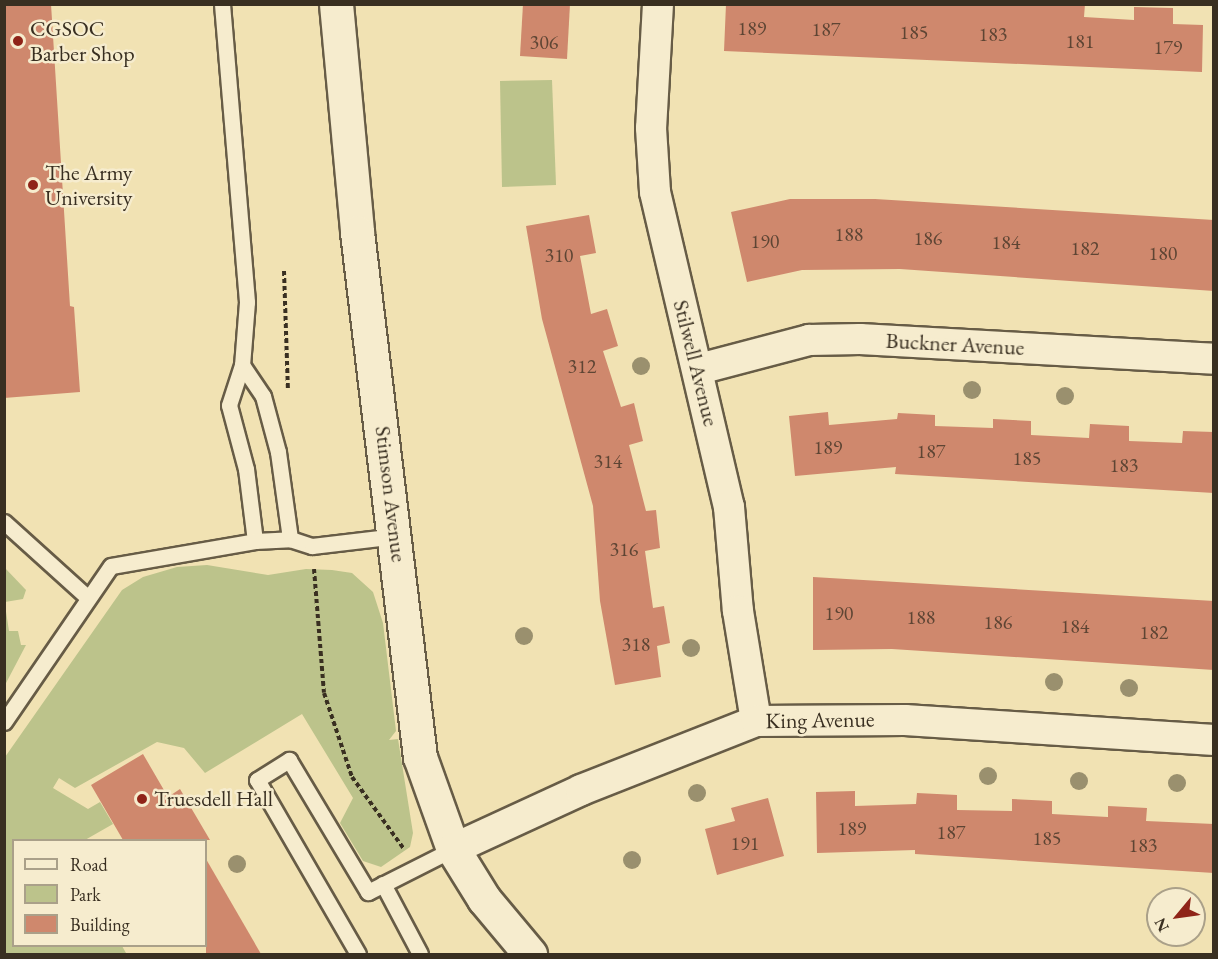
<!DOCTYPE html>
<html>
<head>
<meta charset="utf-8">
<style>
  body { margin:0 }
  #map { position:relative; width:1218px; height:959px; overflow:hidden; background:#f1e2b3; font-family:"EB Garamond",serif }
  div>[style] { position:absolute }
  .green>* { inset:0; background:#bcc38b }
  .building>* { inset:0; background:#cf886d }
  .path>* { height:4px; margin-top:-2px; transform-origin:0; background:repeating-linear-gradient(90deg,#392f21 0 4.5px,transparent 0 7.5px) }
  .roads { filter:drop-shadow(2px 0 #675c46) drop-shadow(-2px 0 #675c46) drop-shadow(0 2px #675c46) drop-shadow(0 -2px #675c46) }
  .lane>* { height:15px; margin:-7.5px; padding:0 7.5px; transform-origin:7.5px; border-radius:7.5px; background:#f6ecce }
  .street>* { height:30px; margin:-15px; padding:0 15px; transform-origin:15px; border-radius:15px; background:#f6ecce }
  .secondary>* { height:33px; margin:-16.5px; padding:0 16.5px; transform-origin:16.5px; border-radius:16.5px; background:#f6ecce }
  .trees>* { width:18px; height:18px; margin:-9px; border-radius:50%; background:#9a906e }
  .dots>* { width:16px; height:16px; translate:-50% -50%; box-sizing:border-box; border:3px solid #f6ecce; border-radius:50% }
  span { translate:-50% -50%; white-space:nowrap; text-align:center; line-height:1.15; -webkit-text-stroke:5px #f6ecce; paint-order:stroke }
  .number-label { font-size:20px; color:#5e4534 }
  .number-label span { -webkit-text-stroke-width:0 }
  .poi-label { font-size:22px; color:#392f21 }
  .left { translate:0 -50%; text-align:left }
  .street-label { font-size:22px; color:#392f21 }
  .frame { position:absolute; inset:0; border:6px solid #392f21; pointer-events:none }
  .legend { position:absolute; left:12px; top:839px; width:195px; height:108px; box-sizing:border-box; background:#f6ecce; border:2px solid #aaa089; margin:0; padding:8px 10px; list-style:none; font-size:18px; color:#392f21 }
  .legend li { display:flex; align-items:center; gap:12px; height:30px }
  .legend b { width:30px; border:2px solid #aaa089 }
  .north { position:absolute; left:1146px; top:887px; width:60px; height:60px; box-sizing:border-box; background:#f6ecce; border:2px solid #aaa089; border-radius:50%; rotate:241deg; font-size:16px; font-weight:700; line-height:24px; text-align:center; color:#392f21 }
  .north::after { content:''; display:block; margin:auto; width:21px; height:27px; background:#8f2418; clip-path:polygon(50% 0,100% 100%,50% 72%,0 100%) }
</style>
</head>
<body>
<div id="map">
  <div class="green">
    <div style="clip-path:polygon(552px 80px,556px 185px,502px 187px,500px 81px)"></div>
    <div style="clip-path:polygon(207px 565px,268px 575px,306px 569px,332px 570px,352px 573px,373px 592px,383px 623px,396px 731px,389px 740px,398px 739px,413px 833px,410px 847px,381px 867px,363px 861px,340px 823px,353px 798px,302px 714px,205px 773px,184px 748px,157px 742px,75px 788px,59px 778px,53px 788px,88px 809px,100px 802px,113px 824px,85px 840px,14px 840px,14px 946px,122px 946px,126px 953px,5px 954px,5px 757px,122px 590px,143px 577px,177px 567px)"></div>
    <div style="clip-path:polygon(5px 568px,26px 590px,23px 599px,5px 602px)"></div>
    <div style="clip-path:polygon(5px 605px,9px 631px,18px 631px,21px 645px,26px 645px,5px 685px)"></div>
  </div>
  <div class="building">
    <div style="clip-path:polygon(4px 4px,51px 4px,70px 306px,74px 307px,80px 392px,4px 398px)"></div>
    <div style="clip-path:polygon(523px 4px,570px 4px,567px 59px,520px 56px)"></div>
    <div style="clip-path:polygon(726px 4px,1085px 4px,1084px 17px,1134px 20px,1134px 7px,1173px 8px,1173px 24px,1203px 25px,1202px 72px,724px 51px)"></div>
    <div style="clip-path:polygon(790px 199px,875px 199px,1214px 220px,1214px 291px,900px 269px,802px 270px,747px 282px,731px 212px)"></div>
    <div style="clip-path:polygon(589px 215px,596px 253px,580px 256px,591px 314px,607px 309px,618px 346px,603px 351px,621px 407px,634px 403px,643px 441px,629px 445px,646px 511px,656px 510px,660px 548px,645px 551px,653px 608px,664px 606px,670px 643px,657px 646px,661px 677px,615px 685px,600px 601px,593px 506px,542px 319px,526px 226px)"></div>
    <div style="clip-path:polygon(828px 412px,829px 425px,897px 419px,898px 413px,935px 415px,935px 426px,993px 428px,993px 419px,1031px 421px,1031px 435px,1089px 438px,1090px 424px,1129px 426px,1129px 441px,1182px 443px,1183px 431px,1214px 432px,1214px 493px,895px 474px,896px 467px,795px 476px,789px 416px)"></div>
    <div style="clip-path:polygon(813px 577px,1214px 601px,1214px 670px,892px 649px,813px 650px)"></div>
    <div style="clip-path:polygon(143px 754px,168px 797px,180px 789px,210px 840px,123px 840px,91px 785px)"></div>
    <div style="clip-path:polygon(855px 791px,855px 806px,916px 804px,917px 793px,957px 795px,957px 810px,1012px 811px,1012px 799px,1052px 801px,1052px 814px,1108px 817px,1108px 806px,1147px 808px,1146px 821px,1214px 824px,1214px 873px,915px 854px,915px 850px,817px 853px,816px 792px)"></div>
    <div style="clip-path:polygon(768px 798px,784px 856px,717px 875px,705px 829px,735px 821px,731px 808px)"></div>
    <div style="clip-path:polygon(206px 859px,261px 954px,206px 954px)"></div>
  </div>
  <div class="path">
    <div style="left:284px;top:271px;width:119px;rotate:88.1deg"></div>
    <div style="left:314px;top:569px;width:124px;rotate:85.4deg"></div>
    <div style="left:324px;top:693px;width:89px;rotate:71.6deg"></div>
    <div style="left:352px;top:777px;width:89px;rotate:54.2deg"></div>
  </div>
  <div class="roads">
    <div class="lane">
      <div style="left:222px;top:4px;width:299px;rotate:85.2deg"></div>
      <div style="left:247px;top:302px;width:63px;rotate:94.5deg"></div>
      <div style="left:4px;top:522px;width:113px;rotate:42.1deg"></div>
      <div style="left:255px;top:541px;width:73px;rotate:-97.1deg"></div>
      <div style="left:246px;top:469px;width:66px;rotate:-104.9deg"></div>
      <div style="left:229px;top:405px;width:42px;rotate:-72deg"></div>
      <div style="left:242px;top:365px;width:37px;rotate:56deg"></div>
      <div style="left:263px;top:396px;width:58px;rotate:75deg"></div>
      <div style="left:278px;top:452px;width:88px;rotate:82.1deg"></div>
      <div style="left:4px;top:722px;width:189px;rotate:-55.6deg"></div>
      <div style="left:111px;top:566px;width:146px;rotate:-9.8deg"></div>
      <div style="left:255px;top:541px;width:35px;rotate:-3deg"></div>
      <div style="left:290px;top:539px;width:23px;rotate:18deg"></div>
      <div style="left:312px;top:546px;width:85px;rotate:-6.8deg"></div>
      <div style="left:383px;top:884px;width:79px;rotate:62.1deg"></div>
      <div style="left:358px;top:954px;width:201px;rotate:-120.1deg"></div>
      <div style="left:257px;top:780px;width:38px;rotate:-32deg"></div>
      <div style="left:289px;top:760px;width:154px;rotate:59.1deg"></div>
      <div style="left:368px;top:892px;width:95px;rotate:-26.8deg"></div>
    </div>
    <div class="street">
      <div style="left:658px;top:4px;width:124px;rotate:93.2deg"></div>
      <div style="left:651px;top:128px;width:64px;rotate:86.4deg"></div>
      <div style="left:655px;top:192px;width:324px;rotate:76.8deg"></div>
      <div style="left:729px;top:507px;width:104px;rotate:85.1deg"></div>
      <div style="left:738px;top:611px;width:111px;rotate:80.7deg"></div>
      <div style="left:699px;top:369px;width:114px;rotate:-14.8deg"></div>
      <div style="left:809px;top:340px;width:51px;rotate:-1.1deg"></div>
      <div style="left:860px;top:339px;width:355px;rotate:3.2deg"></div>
      <div style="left:453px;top:849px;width:141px;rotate:-24.7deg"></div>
      <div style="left:581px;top:790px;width:188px;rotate:-21.5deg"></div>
      <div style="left:756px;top:721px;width:149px;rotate:-0.4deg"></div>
      <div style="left:905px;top:720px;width:310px;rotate:3.7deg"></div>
    </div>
    <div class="secondary">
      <div style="left:336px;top:4px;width:229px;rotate:84.7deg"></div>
      <div style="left:357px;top:232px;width:529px;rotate:83.16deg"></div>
      <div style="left:420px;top:757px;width:98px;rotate:70.3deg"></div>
      <div style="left:453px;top:849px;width:59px;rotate:58.2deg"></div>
      <div style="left:484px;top:899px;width:72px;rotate:50.1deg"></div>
    </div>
  </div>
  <div class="trees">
    <div style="left:641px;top:366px"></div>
    <div style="left:972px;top:390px"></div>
    <div style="left:1065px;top:396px"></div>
    <div style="left:524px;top:636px"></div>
    <div style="left:691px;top:648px"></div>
    <div style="left:1054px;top:682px"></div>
    <div style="left:1129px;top:688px"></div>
    <div style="left:988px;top:776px"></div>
    <div style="left:1079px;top:781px"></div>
    <div style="left:1177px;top:783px"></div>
    <div style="left:697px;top:793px"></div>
    <div style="left:632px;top:860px"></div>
    <div style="left:237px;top:864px"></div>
  </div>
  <div class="dots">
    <div style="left:18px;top:41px;background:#8f2418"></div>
    <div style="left:33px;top:185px;background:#8f2418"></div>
    <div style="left:142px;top:799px;background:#8f2418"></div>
  </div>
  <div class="number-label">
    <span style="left:752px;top:28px">189</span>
    <span style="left:826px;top:29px">187</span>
    <span style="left:914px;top:32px">185</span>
    <span style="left:993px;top:34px">183</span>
    <span style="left:1080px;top:41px">181</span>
    <span style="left:544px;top:42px">306</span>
    <span style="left:1168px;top:47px">179</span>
    <span style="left:849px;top:234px">188</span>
    <span style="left:928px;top:238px">186</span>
    <span style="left:765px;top:241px">190</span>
    <span style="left:1006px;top:242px">184</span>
    <span style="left:1085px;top:248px">182</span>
    <span style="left:1163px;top:253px">180</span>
    <span style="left:559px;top:255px">310</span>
    <span style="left:582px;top:366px">312</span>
    <span style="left:828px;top:447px">189</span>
    <span style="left:931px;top:451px">187</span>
    <span style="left:1027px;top:458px">185</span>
    <span style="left:608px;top:461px">314</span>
    <span style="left:1124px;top:465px">183</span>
    <span style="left:624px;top:549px">316</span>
    <span style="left:839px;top:613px">190</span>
    <span style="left:921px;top:617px">188</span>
    <span style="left:998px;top:622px">186</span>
    <span style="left:1075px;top:626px">184</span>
    <span style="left:1154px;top:632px">182</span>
    <span style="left:636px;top:644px">318</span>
    <span style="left:852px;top:828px">189</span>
    <span style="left:951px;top:832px">187</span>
    <span style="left:1047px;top:838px">185</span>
    <span style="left:745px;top:843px">191</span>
    <span style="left:1143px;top:845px">183</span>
  </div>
  <div class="poi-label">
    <span class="left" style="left:30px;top:41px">CGSOC<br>Barber Shop</span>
    <span class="left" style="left:45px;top:185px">The Army<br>University</span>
    <span class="left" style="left:154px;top:799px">Truesdell Hall</span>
  </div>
  <div class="street-label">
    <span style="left:955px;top:344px;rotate:3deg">Buckner Avenue</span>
    <span style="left:696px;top:363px;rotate:76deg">Stilwell Avenue</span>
    <span style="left:391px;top:494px;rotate:83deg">Stimson Avenue</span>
    <span style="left:820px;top:720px;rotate:-1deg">King Avenue</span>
  </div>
  <div class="frame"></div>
  <ul class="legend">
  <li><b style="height:8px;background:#f6ecce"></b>Road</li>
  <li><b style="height:16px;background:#bcc38b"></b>Park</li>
  <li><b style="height:16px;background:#cf886d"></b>Building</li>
  </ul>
  <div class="north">N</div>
</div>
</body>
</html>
